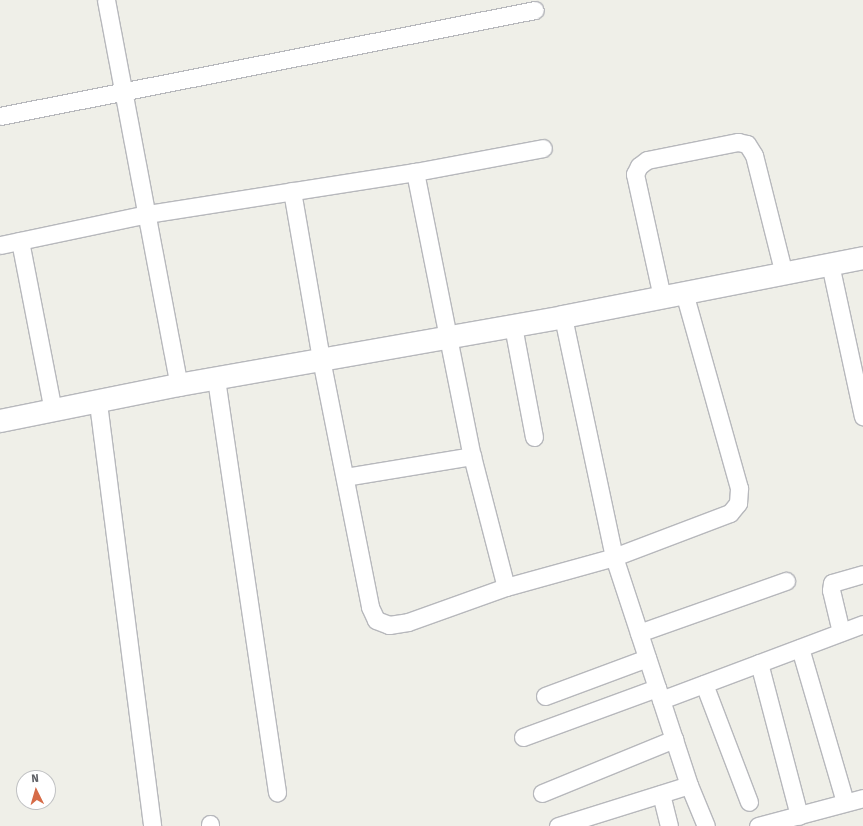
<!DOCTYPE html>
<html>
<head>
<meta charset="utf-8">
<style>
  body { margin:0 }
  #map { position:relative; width:863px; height:826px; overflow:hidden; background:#efefe8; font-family:"Fira Sans",sans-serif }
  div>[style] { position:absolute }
  .roads { filter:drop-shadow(1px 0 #b7b8bc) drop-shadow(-1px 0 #b7b8bc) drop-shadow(0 1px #b7b8bc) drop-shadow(0 -1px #b7b8bc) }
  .street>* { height:17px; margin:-8.5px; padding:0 8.5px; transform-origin:8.5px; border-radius:8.5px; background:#fff }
  .secondary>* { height:22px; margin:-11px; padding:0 11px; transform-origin:11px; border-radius:11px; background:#fff }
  span { translate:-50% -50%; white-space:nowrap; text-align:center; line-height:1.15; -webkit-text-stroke:4px #fff; paint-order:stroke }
  .north { position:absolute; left:16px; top:770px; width:40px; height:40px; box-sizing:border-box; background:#fff; border:1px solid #bfc0c2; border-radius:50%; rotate:355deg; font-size:11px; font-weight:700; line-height:16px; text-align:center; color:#5f6166 }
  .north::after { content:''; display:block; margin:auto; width:14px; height:18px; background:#d66b47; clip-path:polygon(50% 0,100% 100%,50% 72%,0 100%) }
</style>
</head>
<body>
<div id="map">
  <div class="roads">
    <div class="street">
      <div style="left:106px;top:0;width:392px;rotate:79.3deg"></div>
      <div style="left:0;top:116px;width:545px;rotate:-11.21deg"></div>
      <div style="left:415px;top:172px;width:290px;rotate:78.7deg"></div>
      <div style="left:472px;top:456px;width:135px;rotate:75.5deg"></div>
      <div style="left:292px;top:191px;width:170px;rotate:80.2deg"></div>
      <div style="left:321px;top:359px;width:253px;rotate:78.8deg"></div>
      <div style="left:370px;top:607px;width:14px;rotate:65deg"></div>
      <div style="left:376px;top:620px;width:14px;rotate:21deg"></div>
      <div style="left:389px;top:625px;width:19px;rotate:-9deg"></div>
      <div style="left:408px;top:622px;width:104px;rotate:-19.7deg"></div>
      <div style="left:506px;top:587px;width:112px;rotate:-15.5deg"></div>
      <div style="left:614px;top:557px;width:124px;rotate:-20.8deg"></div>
      <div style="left:730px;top:513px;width:13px;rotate:-51deg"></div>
      <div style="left:738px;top:503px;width:15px;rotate:-86deg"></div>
      <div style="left:739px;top:488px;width:204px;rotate:-105.7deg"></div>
      <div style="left:20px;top:241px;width:173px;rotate:79deg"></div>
      <div style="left:0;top:245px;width:150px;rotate:-11.9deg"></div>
      <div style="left:147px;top:214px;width:271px;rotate:-8.9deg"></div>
      <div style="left:415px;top:172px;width:130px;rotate:-10.6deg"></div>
      <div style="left:830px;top:264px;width:156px;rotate:77.8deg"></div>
      <div style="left:662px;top:297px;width:126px;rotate:-102.4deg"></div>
      <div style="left:635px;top:174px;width:9px;rotate:-63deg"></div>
      <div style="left:639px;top:166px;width:10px;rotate:-37deg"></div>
      <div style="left:647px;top:160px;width:93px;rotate:-11.2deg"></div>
      <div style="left:738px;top:142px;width:9px;rotate:13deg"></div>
      <div style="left:747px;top:144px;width:13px;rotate:58deg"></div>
      <div style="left:754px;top:155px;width:123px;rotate:75.9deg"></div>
      <div style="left:563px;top:317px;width:245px;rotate:78deg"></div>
      <div style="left:614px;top:557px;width:240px;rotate:71.8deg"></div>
      <div style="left:689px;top:785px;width:44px;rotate:67.5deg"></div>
      <div style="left:513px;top:326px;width:113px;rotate:79.3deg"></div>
      <div style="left:216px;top:379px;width:418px;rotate:81.6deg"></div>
      <div style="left:98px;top:403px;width:426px;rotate:82.7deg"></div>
      <div style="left:345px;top:477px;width:129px;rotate:-9.4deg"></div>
      <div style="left:841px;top:632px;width:43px;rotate:-103.4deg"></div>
      <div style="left:831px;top:590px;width:7px;rotate:-82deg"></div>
      <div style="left:832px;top:583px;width:32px;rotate:-16deg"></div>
      <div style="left:639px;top:633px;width:156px;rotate:-19.5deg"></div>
      <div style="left:800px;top:648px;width:160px;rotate:73.7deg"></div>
      <div style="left:759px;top:663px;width:158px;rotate:75.3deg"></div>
      <div style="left:704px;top:684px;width:126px;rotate:69.1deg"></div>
      <div style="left:545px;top:696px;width:109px;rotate:-20.4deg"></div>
      <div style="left:661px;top:700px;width:216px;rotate:-20.6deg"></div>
      <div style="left:523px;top:737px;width:143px;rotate:-20.1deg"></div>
      <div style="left:542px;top:793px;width:143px;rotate:-22.2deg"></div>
      <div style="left:661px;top:794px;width:33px;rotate:76deg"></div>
      <div style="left:210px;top:824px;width:2px;rotate:90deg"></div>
      <div style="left:558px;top:826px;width:137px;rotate:-17.4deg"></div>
      <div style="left:758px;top:826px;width:109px;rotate:-14.9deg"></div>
    </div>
    <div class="secondary">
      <div style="left:0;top:421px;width:183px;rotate:-11.4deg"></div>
      <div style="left:179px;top:385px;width:390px;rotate:-10deg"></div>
      <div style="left:563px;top:317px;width:306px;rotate:-11.1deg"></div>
    </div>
  </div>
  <div class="north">N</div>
</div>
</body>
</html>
